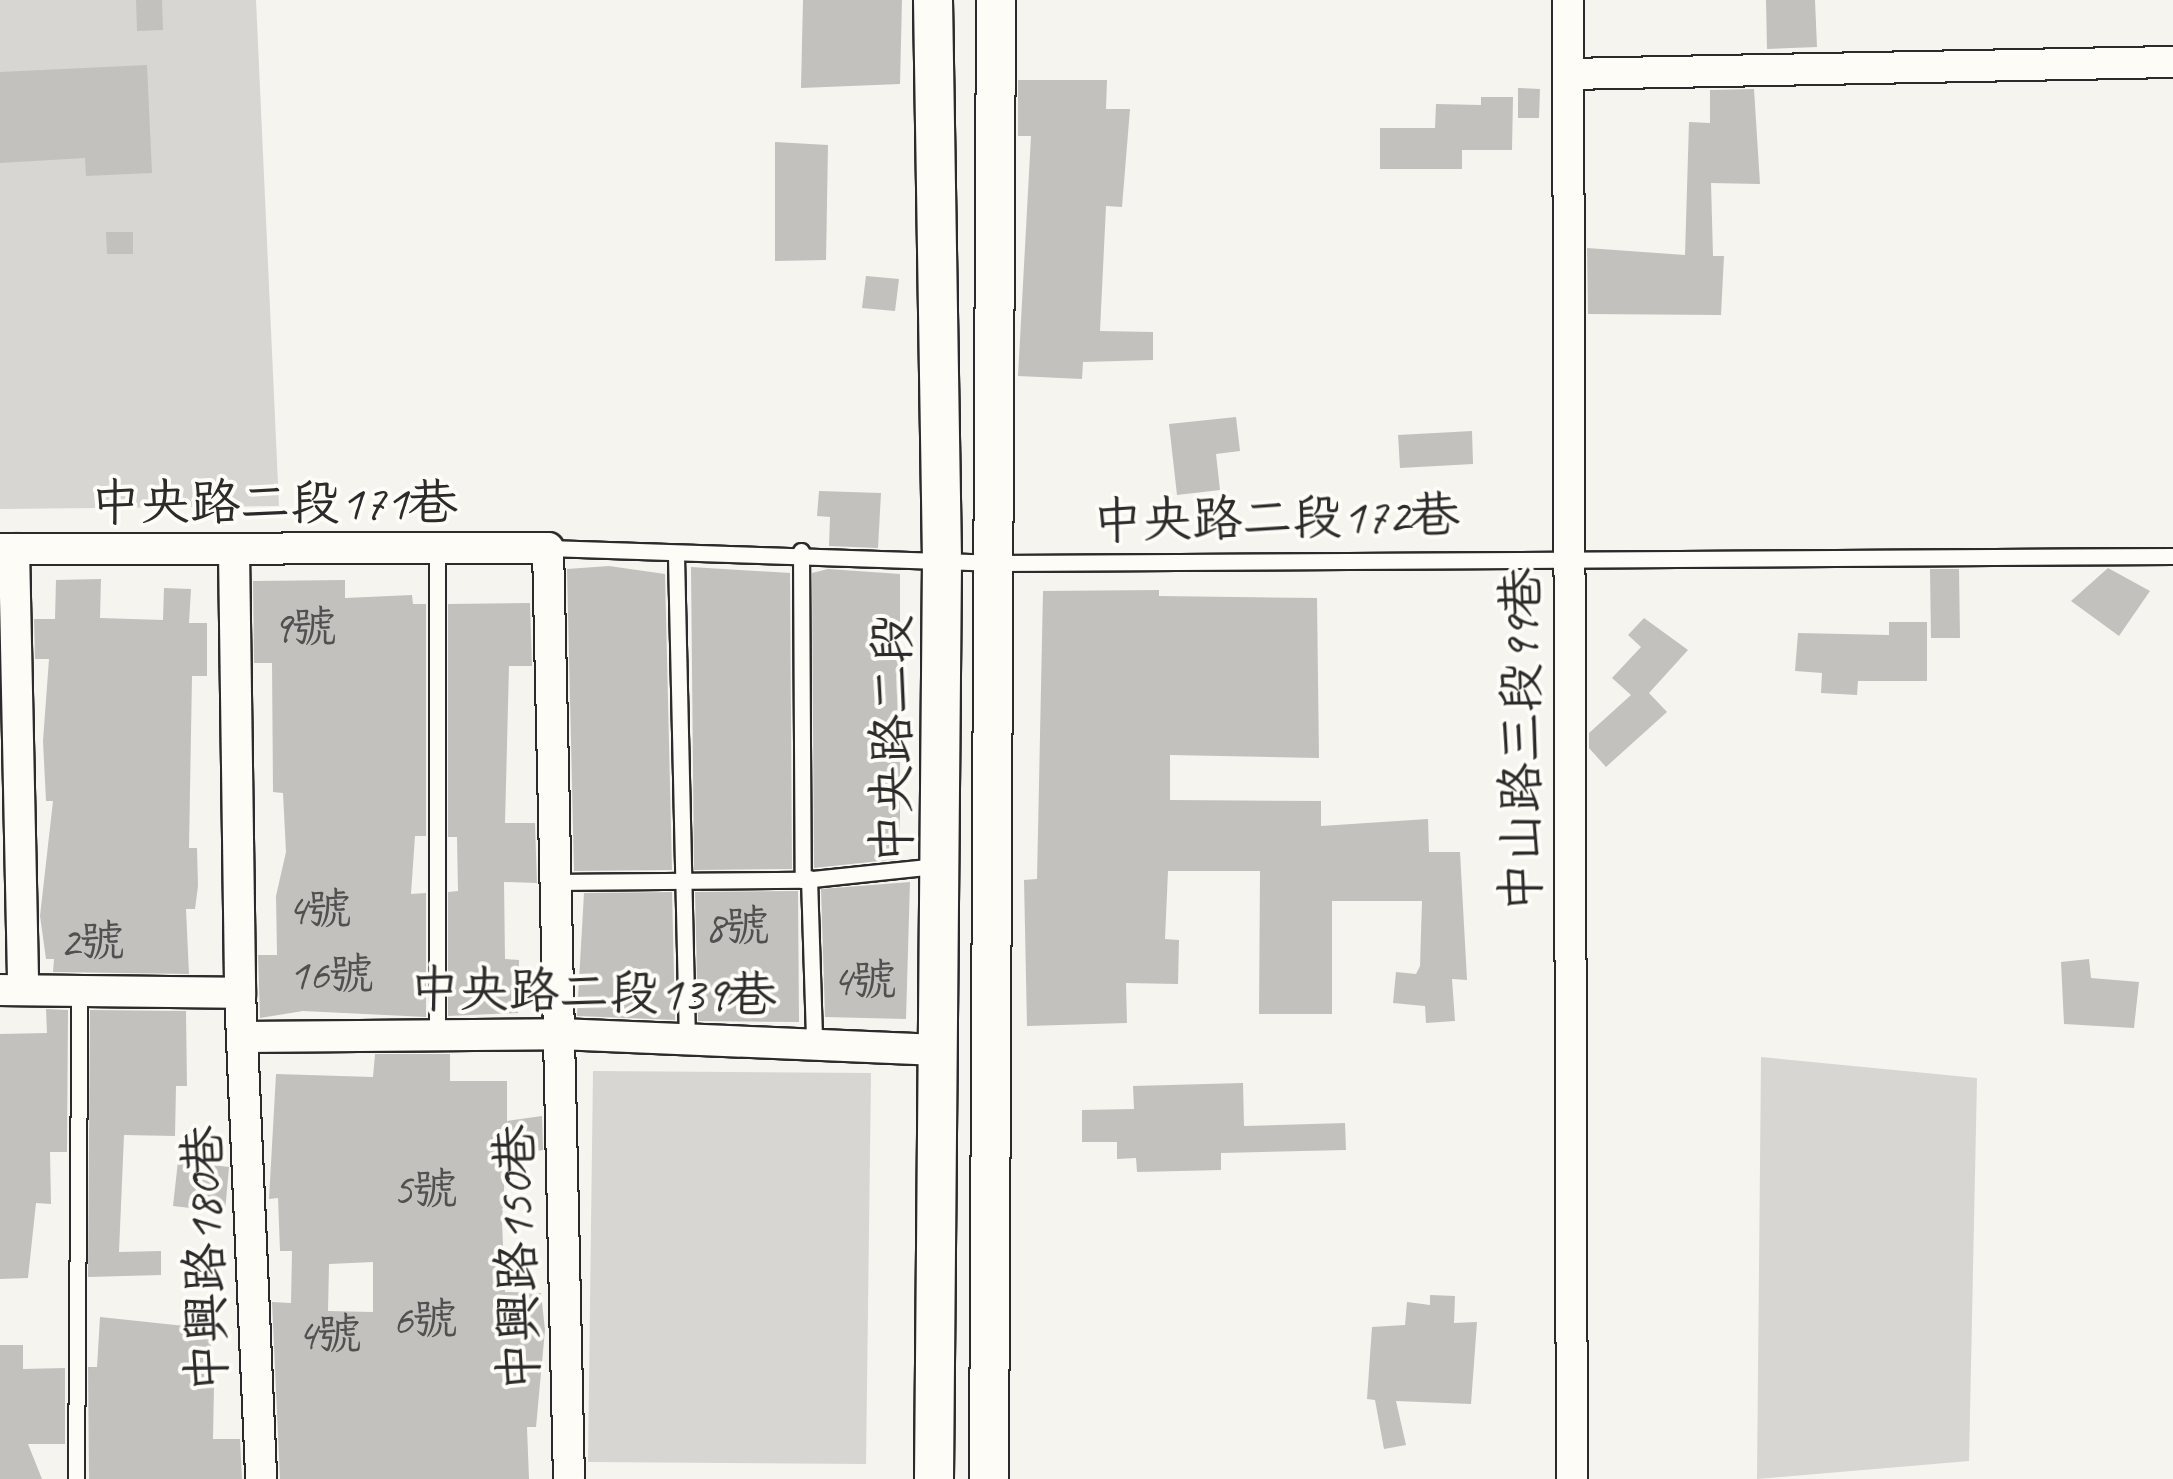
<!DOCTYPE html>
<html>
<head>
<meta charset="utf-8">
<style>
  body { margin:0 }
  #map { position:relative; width:2173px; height:1479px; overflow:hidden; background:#f5f4ef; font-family:Caveat,"LXGW WenKai TC",sans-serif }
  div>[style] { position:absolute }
  .green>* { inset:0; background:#d7d6d2 }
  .building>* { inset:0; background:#c2c1be }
  .roads { filter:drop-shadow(2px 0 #2b2b2b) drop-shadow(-2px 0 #2b2b2b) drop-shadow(0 2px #2b2b2b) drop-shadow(0 -2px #2b2b2b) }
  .service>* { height:15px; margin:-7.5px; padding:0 7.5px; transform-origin:7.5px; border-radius:7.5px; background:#fdfcf7 }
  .minor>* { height:30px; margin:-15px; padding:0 15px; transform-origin:15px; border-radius:15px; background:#fdfcf7 }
  .tertiary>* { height:38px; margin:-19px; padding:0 19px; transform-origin:19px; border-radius:19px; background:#fdfcf7 }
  span { translate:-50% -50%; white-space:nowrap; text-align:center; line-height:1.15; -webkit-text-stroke:8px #fdfcf7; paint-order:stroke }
  .number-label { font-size:45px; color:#515050 }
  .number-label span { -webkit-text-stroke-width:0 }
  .street-label { font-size:50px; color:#2b2b2b }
</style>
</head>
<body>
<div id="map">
  <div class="green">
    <div style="clip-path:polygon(0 0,256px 0,279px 506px,0 509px)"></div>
    <div style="clip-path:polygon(1761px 1057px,1977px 1078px,1969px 1461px,1757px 1479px)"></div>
    <div style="clip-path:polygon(593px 1071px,871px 1073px,866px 1464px,588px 1462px)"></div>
  </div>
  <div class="building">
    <div style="clip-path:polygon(136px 0,162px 0,163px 30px,137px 31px)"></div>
    <div style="clip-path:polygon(803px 0,902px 0,900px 84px,801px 88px)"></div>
    <div style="clip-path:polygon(1766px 0,1815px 0,1817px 47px,1767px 49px)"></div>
    <div style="clip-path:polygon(147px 65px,152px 173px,86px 176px,85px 158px,0 163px,0 72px)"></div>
    <div style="clip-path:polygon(1018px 80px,1107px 80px,1106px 109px,1130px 109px,1122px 207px,1106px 206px,1100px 331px,1153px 332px,1153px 360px,1083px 362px,1082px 379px,1018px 376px,1031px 136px,1018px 136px)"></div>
    <div style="clip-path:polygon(1518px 88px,1540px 89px,1539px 118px,1518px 118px)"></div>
    <div style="clip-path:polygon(1754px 89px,1760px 184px,1711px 183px,1713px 256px,1724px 256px,1721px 315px,1588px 314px,1587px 248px,1685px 255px,1689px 122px,1710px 123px,1710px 90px)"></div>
    <div style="clip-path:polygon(1481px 97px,1513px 97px,1512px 150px,1462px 150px,1462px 169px,1380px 169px,1380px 128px,1435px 128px,1436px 104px,1481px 105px)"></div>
    <div style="clip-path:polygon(775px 142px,828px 145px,826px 260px,775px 261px)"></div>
    <div style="clip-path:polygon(106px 232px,133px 232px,133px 254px,107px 254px)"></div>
    <div style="clip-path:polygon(866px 276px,899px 279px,895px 311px,862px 308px)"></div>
    <div style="clip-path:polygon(1236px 417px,1240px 451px,1216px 454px,1220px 490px,1177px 495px,1169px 424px)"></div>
    <div style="clip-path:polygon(1472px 431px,1473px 464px,1400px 468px,1398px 435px)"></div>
    <div style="clip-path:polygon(819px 491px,881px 493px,878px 548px,829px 546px,830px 517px,817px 516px)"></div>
    <div style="clip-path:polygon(609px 566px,665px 574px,672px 870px,574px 871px,567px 569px)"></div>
    <div style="clip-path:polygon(691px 567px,790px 573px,792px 869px,694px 870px)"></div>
    <div style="clip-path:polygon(2108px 568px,2150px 591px,2119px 636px,2071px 601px)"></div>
    <div style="clip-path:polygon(828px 569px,900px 574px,900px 816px,898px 859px,814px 868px,812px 573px)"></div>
    <div style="clip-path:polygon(1930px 569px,1959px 569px,1960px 638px,1931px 638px)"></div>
    <div style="clip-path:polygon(101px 579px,100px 618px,163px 620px,164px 588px,191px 589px,189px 623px,207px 623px,207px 676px,192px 676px,189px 848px,197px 848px,198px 886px,195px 909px,186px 909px,189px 974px,53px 972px,54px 959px,46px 959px,40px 916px,53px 801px,46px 801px,43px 741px,49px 659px,35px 659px,34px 619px,55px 619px,56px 580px)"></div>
    <div style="clip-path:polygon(345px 580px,345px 598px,412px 595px,413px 604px,426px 604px,426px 836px,415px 836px,411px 894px,426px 893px,426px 1017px,303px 1011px,260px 1018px,258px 955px,277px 955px,276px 896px,286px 852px,283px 793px,273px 792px,272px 663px,254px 663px,253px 581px)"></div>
    <div style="clip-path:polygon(1159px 590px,1159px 596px,1317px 598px,1319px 758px,1170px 755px,1170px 800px,1321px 801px,1321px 826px,1428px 819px,1429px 852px,1460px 852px,1467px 980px,1452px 979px,1455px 1021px,1426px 1023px,1425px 1006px,1393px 1003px,1396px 972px,1416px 974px,1420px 966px,1422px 901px,1332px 901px,1332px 1014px,1259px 1014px,1260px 871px,1168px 871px,1165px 939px,1179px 940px,1178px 984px,1126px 983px,1127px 1023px,1027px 1026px,1024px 880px,1037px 879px,1043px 591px)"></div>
    <div style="clip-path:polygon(530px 603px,532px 666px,509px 666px,505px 823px,535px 823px,537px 883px,504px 882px,505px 959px,519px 960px,518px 1013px,448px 1016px,448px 892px,458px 891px,457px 837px,448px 837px,448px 604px)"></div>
    <div style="clip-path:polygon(1644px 618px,1688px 650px,1649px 693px,1667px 712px,1606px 767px,1589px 748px,1589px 733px,1631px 695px,1612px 678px,1641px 647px,1628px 635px)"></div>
    <div style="clip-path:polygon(1889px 622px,1927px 622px,1927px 681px,1858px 681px,1857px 695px,1821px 693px,1822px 673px,1795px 671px,1798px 633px,1889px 635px)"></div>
    <div style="clip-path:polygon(910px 882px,906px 1019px,825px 1017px,821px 889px)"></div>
    <div style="clip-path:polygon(798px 891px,799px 1022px,698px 1021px,695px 892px)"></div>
    <div style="clip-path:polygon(672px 892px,675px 1020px,577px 1016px,584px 893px)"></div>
    <div style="clip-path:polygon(2089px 959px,2091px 978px,2139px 982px,2134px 1028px,2064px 1024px,2061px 962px)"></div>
    <div style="clip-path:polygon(46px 1009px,68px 1010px,67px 1152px,50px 1152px,51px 1204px,36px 1203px,28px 1278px,0 1279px,0 1034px,47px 1033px)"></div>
    <div style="clip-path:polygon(90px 1010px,186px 1011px,187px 1086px,176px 1086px,175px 1136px,124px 1135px,119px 1252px,161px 1251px,161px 1275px,88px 1277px)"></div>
    <div style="clip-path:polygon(evenodd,375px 1054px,450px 1054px,450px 1081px,507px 1081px,507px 1121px,542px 1116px,543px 1150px,506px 1156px,502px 1222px,505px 1292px,541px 1293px,545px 1330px,536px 1427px,527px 1427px,529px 1479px,280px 1479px,272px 1302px,291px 1303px,292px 1251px,280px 1251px,278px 1198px,269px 1199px,276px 1074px,373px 1077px,375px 1054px,373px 1262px,373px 1312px,328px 1311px,329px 1264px,373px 1262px)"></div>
    <div style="clip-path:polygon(1243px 1083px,1244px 1126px,1345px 1123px,1346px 1150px,1221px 1153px,1221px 1170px,1137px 1172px,1136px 1158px,1117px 1159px,1117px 1142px,1082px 1142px,1082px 1110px,1134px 1109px,1133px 1086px)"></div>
    <div style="clip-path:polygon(178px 1161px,229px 1167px,225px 1212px,173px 1206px)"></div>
    <div style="clip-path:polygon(1430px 1295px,1455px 1296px,1454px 1323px,1477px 1322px,1471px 1404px,1396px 1401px,1406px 1445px,1384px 1449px,1375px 1400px,1367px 1399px,1372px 1327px,1405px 1325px,1407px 1302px,1430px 1305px)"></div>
    <div style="clip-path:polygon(100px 1317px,213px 1329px,206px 1386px,214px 1386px,213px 1439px,240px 1439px,242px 1479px,89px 1479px,88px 1367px,97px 1367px)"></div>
    <div style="clip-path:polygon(0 1345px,23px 1345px,23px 1369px,65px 1368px,65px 1444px,28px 1444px,42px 1479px,0 1479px)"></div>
  </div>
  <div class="roads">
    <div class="service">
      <div style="left:548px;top:548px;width:445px;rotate:1.9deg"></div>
      <div style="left:993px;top:563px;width:1180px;rotate:-0.34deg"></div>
      <div style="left:801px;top:551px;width:329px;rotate:89.7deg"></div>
      <div style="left:676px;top:556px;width:486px;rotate:88.7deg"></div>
      <div style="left:809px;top:878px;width:163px;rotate:88.2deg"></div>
      <div style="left:552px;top:882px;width:251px;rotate:-0.5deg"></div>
      <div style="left:803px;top:880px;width:135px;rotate:-6deg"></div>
      <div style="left:437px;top:1037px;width:483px;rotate:-90deg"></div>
      <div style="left:76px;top:1479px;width:486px;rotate:-89.6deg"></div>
    </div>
    <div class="minor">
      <div style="left:1568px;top:0;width:1479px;rotate:89.85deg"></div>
      <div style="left:1568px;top:74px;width:605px;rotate:-1.14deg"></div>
      <div style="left:0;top:549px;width:548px;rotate:-0.1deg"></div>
      <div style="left:548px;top:548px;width:931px;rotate:88.71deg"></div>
      <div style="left:14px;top:549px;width:440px;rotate:88.8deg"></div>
      <div style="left:234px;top:551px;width:442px;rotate:89.2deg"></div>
      <div style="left:240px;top:993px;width:486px;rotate:87.5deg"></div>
      <div style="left:0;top:990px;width:240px;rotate:0.7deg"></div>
      <div style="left:245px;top:1037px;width:314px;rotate:-0.5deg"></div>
      <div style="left:559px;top:1034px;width:380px;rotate:2.4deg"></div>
    </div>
    <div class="tertiary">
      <div style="left:933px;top:0;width:561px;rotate:89.08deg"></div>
      <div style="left:942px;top:561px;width:918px;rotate:90.5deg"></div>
      <div style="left:989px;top:1479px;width:1479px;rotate:-89.73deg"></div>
    </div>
  </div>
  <div class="number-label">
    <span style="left:304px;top:628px">9號</span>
    <span style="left:319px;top:910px">4號</span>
    <span style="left:737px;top:927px">8號</span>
    <span style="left:92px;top:942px">2號</span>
    <span style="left:331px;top:975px">16號</span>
    <span style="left:864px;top:981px">4號</span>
    <span style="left:425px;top:1190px">5號</span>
    <span style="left:425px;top:1320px">6號</span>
    <span style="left:329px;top:1335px">4號</span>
  </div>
  <div class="street-label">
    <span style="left:274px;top:503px">中央路二段171巷</span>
    <span style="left:1276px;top:518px;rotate:-1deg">中央路二段172巷</span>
    <span style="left:892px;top:739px;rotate:-90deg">中央路二段</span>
    <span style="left:1521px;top:740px;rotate:-90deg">中山路三段99巷</span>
    <span style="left:593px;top:992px;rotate:1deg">中央路二段139巷</span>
    <span style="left:517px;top:1258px;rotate:-91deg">中興路150巷</span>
    <span style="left:205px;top:1259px;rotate:-91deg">中興路180巷</span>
  </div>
</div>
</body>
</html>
